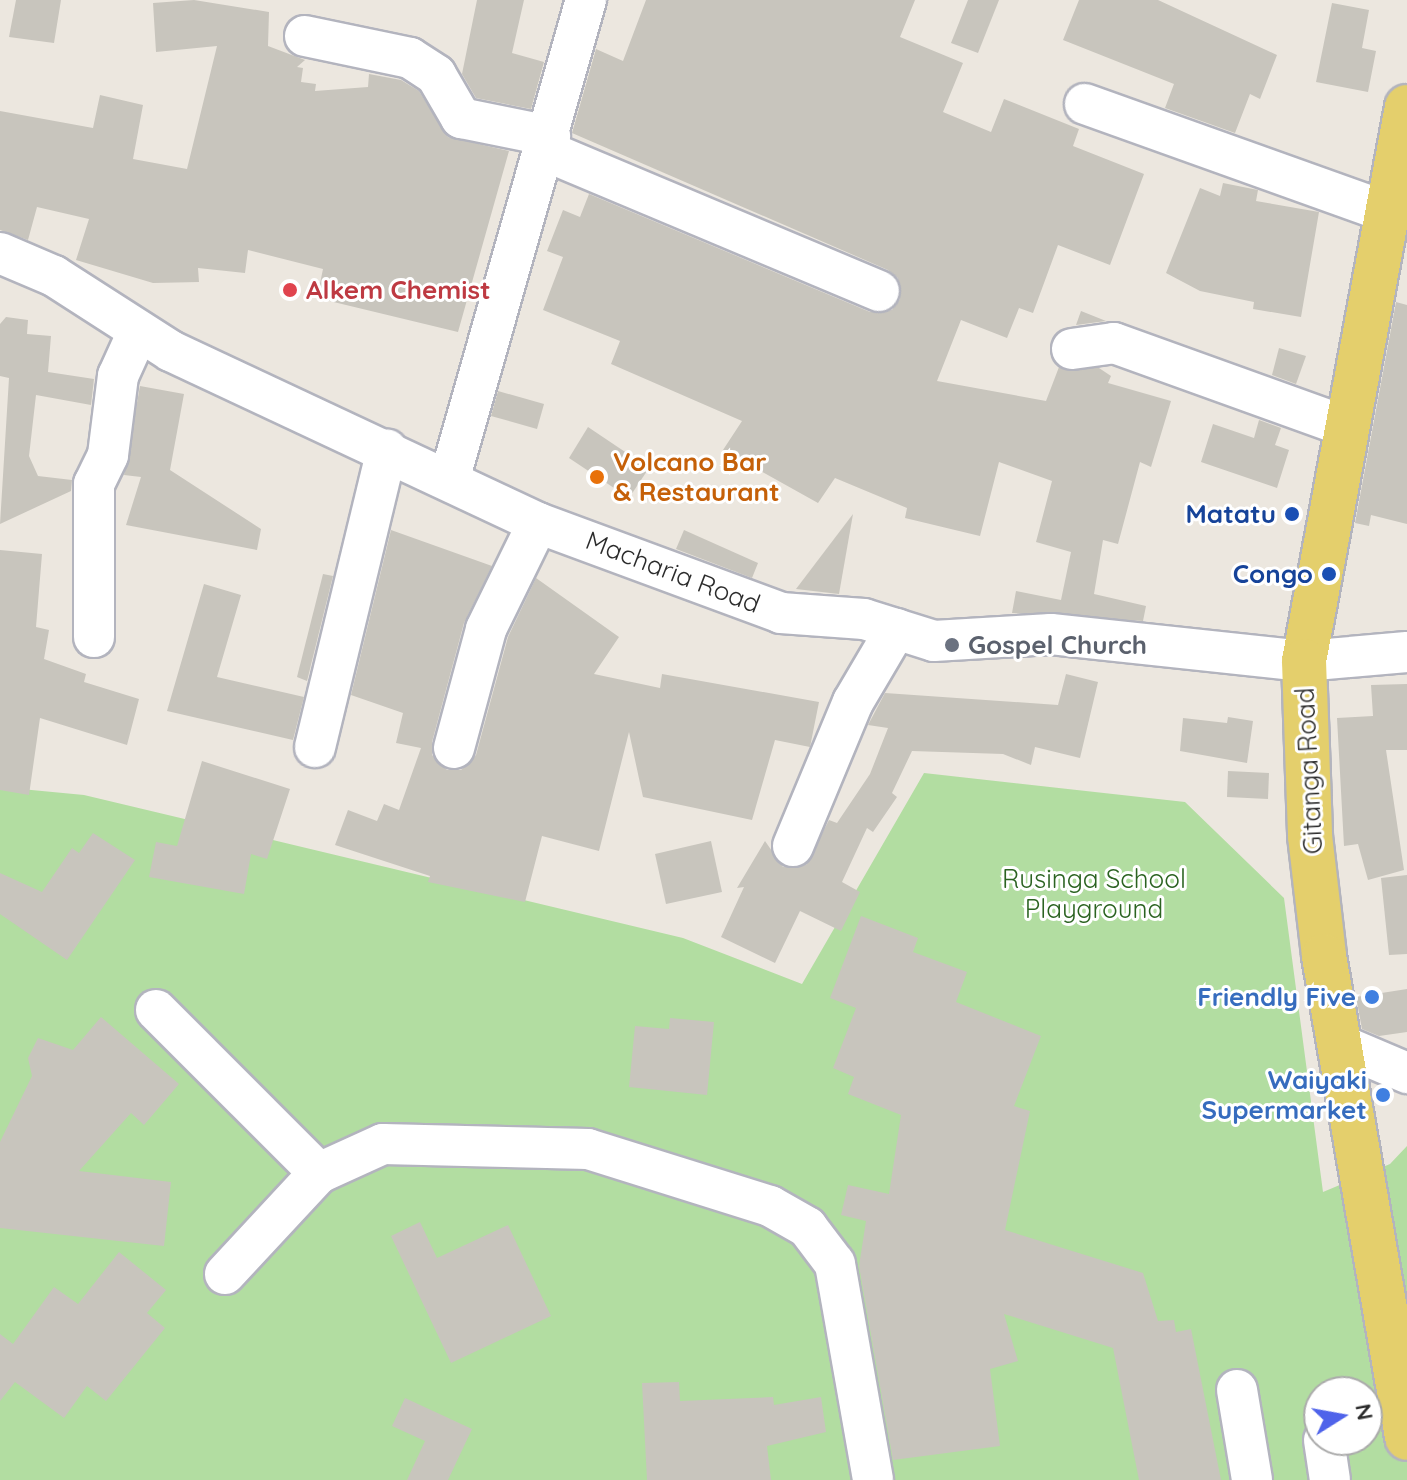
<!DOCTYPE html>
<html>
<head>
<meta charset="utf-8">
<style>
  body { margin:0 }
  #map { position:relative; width:1407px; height:1480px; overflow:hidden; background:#ece7df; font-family:Quicksand,sans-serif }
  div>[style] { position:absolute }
  .green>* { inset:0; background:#b2dda1 }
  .building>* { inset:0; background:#c8c5bd }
  .roads { filter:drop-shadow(2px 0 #b3b4be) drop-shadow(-2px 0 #b3b4be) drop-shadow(0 2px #b3b4be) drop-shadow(0 -2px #b3b4be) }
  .minor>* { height:40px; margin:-20px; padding:0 20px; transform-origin:20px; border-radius:20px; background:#fff }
  .major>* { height:44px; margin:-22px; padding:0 22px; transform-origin:22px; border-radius:22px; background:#e4cf6c }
  .dots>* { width:22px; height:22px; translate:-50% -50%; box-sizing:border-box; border:4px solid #fff; border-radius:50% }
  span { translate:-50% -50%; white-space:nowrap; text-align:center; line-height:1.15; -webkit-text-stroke:6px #fff; paint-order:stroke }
  .health-label { font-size:26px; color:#be3a42; font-weight:700 }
  .left { translate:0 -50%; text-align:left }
  .food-label { font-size:26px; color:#c56008; font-weight:700 }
  .transit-label { font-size:26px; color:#164399; font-weight:700 }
  .right { translate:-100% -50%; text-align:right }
  .street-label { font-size:26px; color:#2c2c2c }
  .worship-label { font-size:26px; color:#5b616d; font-weight:700 }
  .park-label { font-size:26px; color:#2b6321 }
  .shop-label { font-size:26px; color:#366cbe; font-weight:700 }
  .north { position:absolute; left:1303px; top:1376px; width:80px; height:80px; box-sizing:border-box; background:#fff; border:2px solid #ababab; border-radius:50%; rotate:79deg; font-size:22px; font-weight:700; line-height:32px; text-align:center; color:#2c2c2c }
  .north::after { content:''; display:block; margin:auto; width:28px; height:36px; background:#4f63ea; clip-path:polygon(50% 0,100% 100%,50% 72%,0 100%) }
</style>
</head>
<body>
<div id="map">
  <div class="green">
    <div style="clip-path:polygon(evenodd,924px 773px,1185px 802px,1284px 898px,1323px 1192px,1390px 1164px,1407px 1146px,1407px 1480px,0 1480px,0 787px,84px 795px,683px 938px,802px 984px,924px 773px,1319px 1392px,1367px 1392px,1367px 1440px,1319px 1440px,1319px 1392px)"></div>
  </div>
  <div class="building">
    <div style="clip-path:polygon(16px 0,61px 0,54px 43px,9px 37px)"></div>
    <div style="clip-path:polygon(194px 0,269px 12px,268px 46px,305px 60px,297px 67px,303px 68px,301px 82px,316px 84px,315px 91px,368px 87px,369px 74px,401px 80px,419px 91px,448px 137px,509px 151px,458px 332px,317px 298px,323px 269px,248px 250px,245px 273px,198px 268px,199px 282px,153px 283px,76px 260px,89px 219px,37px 207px,28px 240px,0 230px,0 111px,93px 128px,100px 95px,143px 105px,133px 159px,187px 169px,217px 46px,156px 52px,153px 3px)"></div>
    <div style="clip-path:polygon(477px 0,524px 0,512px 53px,544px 62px,531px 109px,476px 98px,462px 74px)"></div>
    <div style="clip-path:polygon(646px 0,915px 0,900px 37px,963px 63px,943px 112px,991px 132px,1004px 99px,1079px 129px,1073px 146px,1144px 174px,1110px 265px,1058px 245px,1033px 313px,1019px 308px,1007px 338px,961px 320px,937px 381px,1046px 401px,1059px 367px,1099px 368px,1111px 376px,1108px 383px,1171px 401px,1151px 467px,1140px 462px,1118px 544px,1103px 540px,1094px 594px,1146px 606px,1143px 621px,1012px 613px,1016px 591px,1061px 600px,1071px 552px,1036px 542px,1052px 481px,999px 462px,980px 536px,905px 518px,907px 508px,835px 478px,818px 503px,723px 450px,742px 421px,611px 364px,620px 341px,543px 310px,563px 257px,547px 251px,563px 210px,580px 217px,589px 194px,870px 312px,892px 310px,900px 299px,898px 278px,888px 270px,572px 133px,596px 49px,623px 61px)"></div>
    <div style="clip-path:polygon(968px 0,999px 0,978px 53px,951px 43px)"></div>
    <div style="clip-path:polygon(1079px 0,1158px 0,1277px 55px,1260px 99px,1250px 94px,1235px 133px,1165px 108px,1174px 84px,1063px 40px)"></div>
    <div style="clip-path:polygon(1332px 3px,1369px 10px,1362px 48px,1376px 51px,1368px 92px,1316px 82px)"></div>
    <div style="clip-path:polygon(1223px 183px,1258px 190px,1256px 201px,1319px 212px,1301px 317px,1253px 309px,1254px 302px,1200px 291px,1166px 273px,1200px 188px,1220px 196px)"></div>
    <div style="clip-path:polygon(1396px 302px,1407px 305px,1407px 524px,1371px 515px,1369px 526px,1355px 523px)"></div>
    <div style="clip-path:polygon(1081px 311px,1106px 321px,1076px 325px)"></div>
    <div style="clip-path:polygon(6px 317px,28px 320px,27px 334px,51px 336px,48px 372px,94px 379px,91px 405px,36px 395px,29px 456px,38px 476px,72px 480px,71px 491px,0 524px,9px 378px,0 376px,0 324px)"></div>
    <div style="clip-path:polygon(1279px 348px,1306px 356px,1296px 384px,1272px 375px)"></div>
    <div style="clip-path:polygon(140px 386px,184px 394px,170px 470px,261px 529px,257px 550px,126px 525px,141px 477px,124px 475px)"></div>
    <div style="clip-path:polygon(498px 391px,544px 404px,537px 429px,491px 416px)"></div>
    <div style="clip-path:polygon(1259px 420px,1281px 428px,1275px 445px,1289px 450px,1277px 488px,1201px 462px,1213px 424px,1254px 438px)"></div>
    <div style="clip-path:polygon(588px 427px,649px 468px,629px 498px,569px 458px)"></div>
    <div style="clip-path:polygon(853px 514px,839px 594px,796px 589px)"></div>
    <div style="clip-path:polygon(391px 530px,492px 566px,464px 623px,432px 742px,432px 755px,447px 770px,461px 770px,476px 755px,508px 637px,536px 578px,619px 637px,594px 674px,660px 688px,662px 674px,819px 702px,810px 747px,775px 740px,752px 820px,643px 797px,629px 732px,599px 851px,542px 836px,525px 902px,428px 882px,430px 876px,335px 845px,348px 810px,377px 821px,384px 804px,399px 810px,421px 748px,396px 743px,403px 713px,351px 695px)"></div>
    <div style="clip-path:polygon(684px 530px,758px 563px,752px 578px,676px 549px)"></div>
    <div style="clip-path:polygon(0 550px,42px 554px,36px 627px,49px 630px,44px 659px,86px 674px,84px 682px,139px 699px,127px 745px,40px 718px,29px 795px,0 790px)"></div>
    <div style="clip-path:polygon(323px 574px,333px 576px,307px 681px,297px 677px)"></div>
    <div style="clip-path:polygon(204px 584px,241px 595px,217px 677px,304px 697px,293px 740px,167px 711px)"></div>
    <div style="clip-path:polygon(1066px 674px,1098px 682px,1080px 758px,1035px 747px,1031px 765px,1003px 754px,912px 751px,892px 793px,897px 797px,873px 832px,867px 828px,842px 882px,860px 892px,841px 931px,800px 911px,775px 963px,721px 937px,744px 887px,737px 888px,765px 841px,783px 867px,806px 865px,829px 820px,837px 823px,870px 774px,888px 728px,868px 725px,885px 693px,1058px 705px)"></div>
    <div style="clip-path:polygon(1407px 684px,1407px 750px,1386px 750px,1404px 870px,1368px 880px,1358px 844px,1344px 846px,1337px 718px,1373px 716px,1371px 685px)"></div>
    <div style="clip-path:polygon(1228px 717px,1253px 721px,1247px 763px,1180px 751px,1183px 718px,1227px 723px)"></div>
    <div style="clip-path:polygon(202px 761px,290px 789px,267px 859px,251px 854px,244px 894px,149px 877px,156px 842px,177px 846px)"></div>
    <div style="clip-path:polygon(1228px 771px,1269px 773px,1268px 799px,1227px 797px)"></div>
    <div style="clip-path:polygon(93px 833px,135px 860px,67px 960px,0 914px,0 873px,42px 892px,72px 848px,79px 853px)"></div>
    <div style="clip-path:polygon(711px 841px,722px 892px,666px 904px,655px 854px)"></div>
    <div style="clip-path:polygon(1407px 875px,1407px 954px,1389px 955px,1381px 878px)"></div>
    <div style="clip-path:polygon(861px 916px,918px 938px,913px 952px,967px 972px,956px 1002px,1041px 1036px,1014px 1106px,1030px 1111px,1005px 1230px,1143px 1273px,1158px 1321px,1174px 1320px,1176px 1332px,1191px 1329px,1221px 1480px,1139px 1480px,1113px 1348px,1004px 1314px,1018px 1361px,990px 1369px,1000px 1446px,893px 1460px,859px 1266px,866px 1221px,841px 1215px,848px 1185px,889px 1194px,901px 1115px,848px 1094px,854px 1077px,833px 1068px,856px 1008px,830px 998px)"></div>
    <div style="clip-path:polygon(1407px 989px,1407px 1032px,1379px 1036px,1362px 1029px,1356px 997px)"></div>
    <div style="clip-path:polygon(101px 1017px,179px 1084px,144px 1125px,131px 1113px,79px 1171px,171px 1182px,164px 1246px,0 1228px,0 1142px,32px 1076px,28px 1058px,38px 1038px,73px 1050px)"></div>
    <div style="clip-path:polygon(670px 1018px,714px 1022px,707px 1095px,629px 1087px,635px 1026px,669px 1029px)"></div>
    <div style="clip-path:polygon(420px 1222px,437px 1258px,508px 1225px,551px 1316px,451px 1363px,391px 1236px)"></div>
    <div style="clip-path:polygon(119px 1252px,166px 1290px,147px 1313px,165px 1328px,106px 1401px,87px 1386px,64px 1418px,15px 1382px,0 1401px,0 1334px,13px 1344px,54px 1287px,78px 1304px)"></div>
    <div style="clip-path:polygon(679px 1382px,680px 1401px,773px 1397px,774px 1405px,821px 1397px,826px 1432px,767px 1446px,771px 1480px,647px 1480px,642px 1383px)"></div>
    <div style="clip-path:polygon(405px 1398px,472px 1429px,448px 1480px,407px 1480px,425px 1441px,392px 1426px)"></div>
  </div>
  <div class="roads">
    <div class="minor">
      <div style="left:305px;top:36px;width:107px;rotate:11.8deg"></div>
      <div style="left:410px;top:58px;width:31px;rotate:33deg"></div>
      <div style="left:436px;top:75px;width:50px;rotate:59.8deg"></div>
      <div style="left:461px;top:118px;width:91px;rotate:11.4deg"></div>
      <div style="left:1085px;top:104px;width:321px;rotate:19.7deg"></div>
      <div style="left:546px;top:151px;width:361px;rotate:22.8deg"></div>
      <div style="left:0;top:253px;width:59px;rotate:23.1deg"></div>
      <div style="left:54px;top:276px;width:139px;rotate:32.7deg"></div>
      <div style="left:171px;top:351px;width:405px;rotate:25.1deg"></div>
      <div style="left:538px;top:523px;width:259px;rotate:20.3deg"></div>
      <div style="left:781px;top:613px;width:83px;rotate:4.1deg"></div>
      <div style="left:864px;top:619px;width:73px;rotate:17.4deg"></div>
      <div style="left:934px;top:641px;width:117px;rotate:-3.4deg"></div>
      <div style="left:1051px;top:634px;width:254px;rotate:6.1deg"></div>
      <div style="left:1304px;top:661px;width:103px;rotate:-5deg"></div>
      <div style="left:1072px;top:349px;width:42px;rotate:-8.1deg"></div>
      <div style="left:1114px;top:343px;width:248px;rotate:19.8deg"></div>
      <div style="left:450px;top:477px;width:496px;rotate:-74.1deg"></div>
      <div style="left:94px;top:637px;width:153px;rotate:-90deg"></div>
      <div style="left:94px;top:484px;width:32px;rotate:-64deg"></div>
      <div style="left:108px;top:455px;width:80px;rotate:-82.8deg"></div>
      <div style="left:118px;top:376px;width:48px;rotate:-65.6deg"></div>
      <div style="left:315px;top:747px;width:306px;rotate:-76.4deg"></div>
      <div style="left:454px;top:748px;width:123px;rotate:-74.9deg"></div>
      <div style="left:486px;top:629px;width:118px;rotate:-63.9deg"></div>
      <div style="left:793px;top:846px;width:156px;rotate:-67.4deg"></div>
      <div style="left:853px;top:702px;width:85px;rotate:-59.5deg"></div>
      <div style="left:156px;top:1010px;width:231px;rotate:45deg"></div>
      <div style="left:1341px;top:1045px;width:72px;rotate:23deg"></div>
      <div style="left:225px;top:1274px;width:138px;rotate:-47.1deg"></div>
      <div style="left:319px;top:1173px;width:70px;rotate:-24.4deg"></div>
      <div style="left:383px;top:1144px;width:205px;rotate:1.4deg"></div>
      <div style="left:588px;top:1149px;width:191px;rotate:17.4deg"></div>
      <div style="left:770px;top:1206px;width:43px;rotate:29.6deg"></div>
      <div style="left:807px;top:1227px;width:46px;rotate:52.9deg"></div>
      <div style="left:835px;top:1264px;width:219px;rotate:80deg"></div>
      <div style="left:1237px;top:1390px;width:91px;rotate:80.5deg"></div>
      <div style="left:1324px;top:1440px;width:40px;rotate:81.5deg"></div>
    </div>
    <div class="major">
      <div style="left:1407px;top:107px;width:563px;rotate:100.53deg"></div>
      <div style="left:1304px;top:661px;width:175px;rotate:88deg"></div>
      <div style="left:1310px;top:836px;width:121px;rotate:83.3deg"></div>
      <div style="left:1324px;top:956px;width:489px;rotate:80.2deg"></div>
    </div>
  </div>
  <div class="dots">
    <div style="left:290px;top:290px;background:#e0444e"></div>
    <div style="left:597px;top:477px;background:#e8710a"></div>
    <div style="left:1292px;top:514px;background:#1a4fb4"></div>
    <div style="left:1329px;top:574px;background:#1a4fb4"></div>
    <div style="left:952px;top:645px;background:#6b7280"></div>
    <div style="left:1372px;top:997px;background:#3f7fe0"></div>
    <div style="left:1383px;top:1095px;background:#3f7fe0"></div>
  </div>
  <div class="health-label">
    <span class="left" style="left:306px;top:290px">Alkem Chemist</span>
  </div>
  <div class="food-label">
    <span class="left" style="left:613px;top:477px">Volcano Bar<br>&amp; Restaurant</span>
  </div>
  <div class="transit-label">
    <span class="right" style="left:1276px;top:514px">Matatu</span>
    <span class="right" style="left:1313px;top:574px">Congo</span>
  </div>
  <div class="street-label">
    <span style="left:673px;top:572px;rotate:21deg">Macharia Road</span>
    <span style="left:1309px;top:771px;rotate:-93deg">Gitanga Road</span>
  </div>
  <div class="worship-label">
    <span class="left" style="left:968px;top:645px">Gospel Church</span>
  </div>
  <div class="park-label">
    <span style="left:1094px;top:894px">Rusinga School<br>Playground</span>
  </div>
  <div class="shop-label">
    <span class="right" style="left:1356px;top:997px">Friendly Five</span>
    <span class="right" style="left:1367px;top:1095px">Waiyaki<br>Supermarket</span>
  </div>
  <div class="north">N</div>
</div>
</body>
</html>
